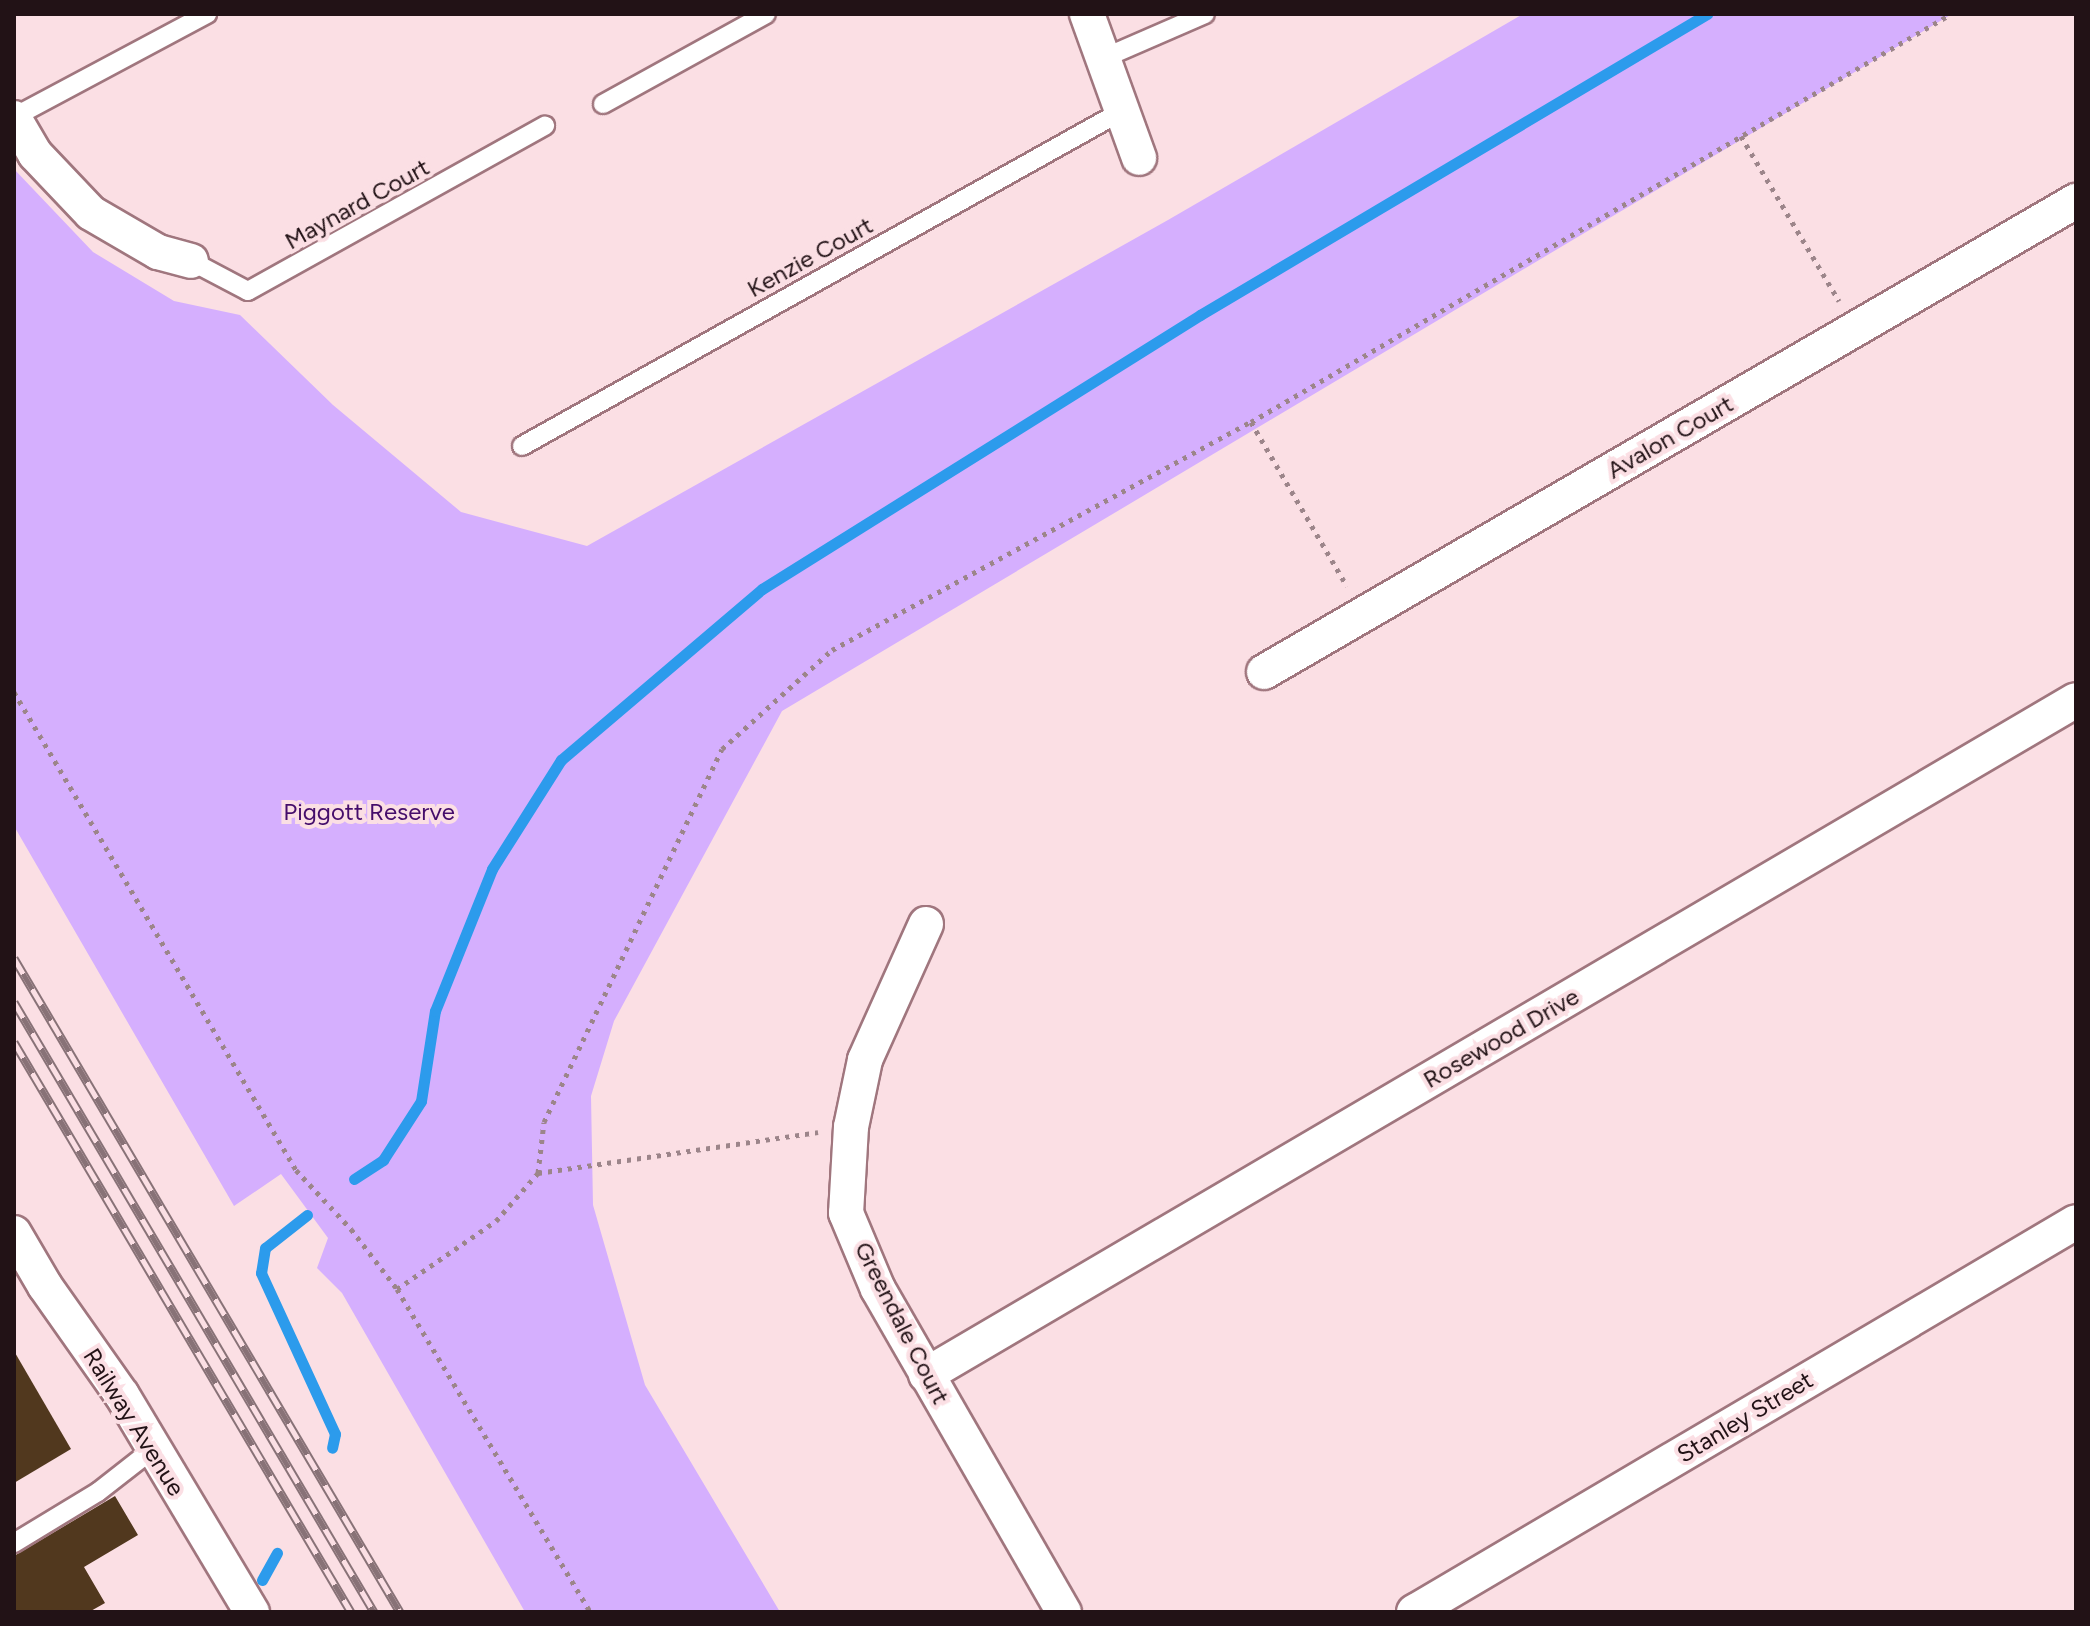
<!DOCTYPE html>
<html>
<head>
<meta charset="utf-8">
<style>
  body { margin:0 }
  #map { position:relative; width:2090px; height:1626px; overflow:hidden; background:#fbdfe4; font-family:Figtree,sans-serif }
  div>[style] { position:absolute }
  .green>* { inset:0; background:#d5affe }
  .stream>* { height:11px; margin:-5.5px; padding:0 5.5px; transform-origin:5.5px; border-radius:5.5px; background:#2c9bec }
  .building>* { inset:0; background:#51381e }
  .path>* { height:5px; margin-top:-2.5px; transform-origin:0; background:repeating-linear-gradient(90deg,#9c858a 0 4px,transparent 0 10px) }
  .roads { filter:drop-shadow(2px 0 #a0767e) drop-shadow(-2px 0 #a0767e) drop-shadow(0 2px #a0767e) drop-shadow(0 -2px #a0767e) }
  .lane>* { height:18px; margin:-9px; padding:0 9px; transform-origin:9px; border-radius:9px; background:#fff }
  .street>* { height:34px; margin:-17px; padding:0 17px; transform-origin:17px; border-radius:17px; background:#fff }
  .rail>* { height:9px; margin-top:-4.5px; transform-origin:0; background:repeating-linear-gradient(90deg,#fbdfe4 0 18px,#887277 0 36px); box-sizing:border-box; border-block:2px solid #887277 }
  span { translate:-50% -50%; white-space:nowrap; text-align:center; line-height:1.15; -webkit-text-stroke:8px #fbdfe4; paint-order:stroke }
  .street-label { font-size:24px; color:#221216 }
  .park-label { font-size:24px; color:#450d6b }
  .frame { position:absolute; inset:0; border:16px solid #221216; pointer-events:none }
</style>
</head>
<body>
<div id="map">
  <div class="green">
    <div style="clip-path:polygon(1523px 14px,1952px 14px,782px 711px,614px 1021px,591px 1096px,593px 1205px,645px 1385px,780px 1612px,525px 1612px,342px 1293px,317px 1268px,328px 1238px,281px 1174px,234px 1206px,14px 826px,14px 169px,93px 252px,174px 301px,240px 315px,333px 405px,461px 512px,587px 546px,1168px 220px)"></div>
  </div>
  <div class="stream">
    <div style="left:354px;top:1179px;width:35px;rotate:-33deg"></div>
    <div style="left:383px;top:1160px;width:70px;rotate:-57.2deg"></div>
    <div style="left:421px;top:1101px;width:91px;rotate:-81.2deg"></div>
    <div style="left:435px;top:1011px;width:153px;rotate:-68.1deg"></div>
    <div style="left:492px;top:869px;width:129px;rotate:-57.7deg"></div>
    <div style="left:561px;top:760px;width:264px;rotate:-40.4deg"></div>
    <div style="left:762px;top:589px;width:517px;rotate:-32.03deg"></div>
    <div style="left:1200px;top:315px;width:590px;rotate:-30.7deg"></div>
    <div style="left:307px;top:1215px;width:53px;rotate:141.8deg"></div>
    <div style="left:265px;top:1248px;width:25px;rotate:99deg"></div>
    <div style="left:261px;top:1273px;width:177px;rotate:65.3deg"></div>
    <div style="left:335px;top:1434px;width:14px;rotate:102deg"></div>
    <div style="left:262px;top:1580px;width:31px;rotate:-61deg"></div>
  </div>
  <div class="building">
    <div style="clip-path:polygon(14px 1351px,71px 1449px,14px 1483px)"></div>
    <div style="clip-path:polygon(115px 1496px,138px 1535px,84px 1567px,105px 1603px,89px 1612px,14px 1612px,14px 1556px)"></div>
  </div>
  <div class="path">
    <div style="left:1741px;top:136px;width:192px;rotate:59.3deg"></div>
    <div style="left:1251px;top:422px;width:190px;rotate:59.7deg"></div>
    <div style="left:14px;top:692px;width:555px;rotate:59.46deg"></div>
    <div style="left:296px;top:1170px;width:81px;rotate:47deg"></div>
    <div style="left:351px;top:1229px;width:76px;rotate:52.5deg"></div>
    <div style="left:397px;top:1289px;width:376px;rotate:59.1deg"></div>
    <div style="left:538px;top:1173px;width:283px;rotate:-8.3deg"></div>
    <div style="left:397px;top:1289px;width:120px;rotate:-34.5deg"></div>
    <div style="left:496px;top:1221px;width:64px;rotate:-48.8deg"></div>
    <div style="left:538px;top:1173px;width:51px;rotate:-83.3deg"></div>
    <div style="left:544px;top:1122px;width:413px;rotate:-64.5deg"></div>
    <div style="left:722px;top:749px;width:148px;rotate:-42deg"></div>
    <div style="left:832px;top:650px;width:477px;rotate:-28.6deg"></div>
    <div style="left:1251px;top:422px;width:810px;rotate:-30.24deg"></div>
  </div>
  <div class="roads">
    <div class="lane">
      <div style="left:1104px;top:58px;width:110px;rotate:-23.5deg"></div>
      <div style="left:603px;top:104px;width:186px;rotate:-28.9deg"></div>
      <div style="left:14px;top:117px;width:219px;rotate:-28.1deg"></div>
      <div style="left:191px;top:261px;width:64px;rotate:27.8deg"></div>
      <div style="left:248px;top:291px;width:340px;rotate:-29.1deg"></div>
      <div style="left:522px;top:446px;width:687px;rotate:-29.18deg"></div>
      <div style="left:14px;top:1543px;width:98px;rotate:-31.3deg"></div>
      <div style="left:98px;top:1492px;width:70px;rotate:-38deg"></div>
    </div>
    <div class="street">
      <div style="left:1087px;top:14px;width:153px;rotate:70.1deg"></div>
      <div style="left:14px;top:118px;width:42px;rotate:59.7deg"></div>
      <div style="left:35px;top:154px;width:81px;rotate:46.5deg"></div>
      <div style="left:91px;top:213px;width:78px;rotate:30.2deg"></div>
      <div style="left:158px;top:252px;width:34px;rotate:15deg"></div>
      <div style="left:1264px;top:672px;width:939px;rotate:-30.12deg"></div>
      <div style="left:926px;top:924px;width:149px;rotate:114.2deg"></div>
      <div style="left:865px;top:1060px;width:68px;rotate:101.8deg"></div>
      <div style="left:851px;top:1127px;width:86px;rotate:93.3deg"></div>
      <div style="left:846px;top:1213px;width:82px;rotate:67.2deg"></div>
      <div style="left:878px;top:1289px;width:373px;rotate:60.1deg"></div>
      <div style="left:14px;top:1233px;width:61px;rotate:59.7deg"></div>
      <div style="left:45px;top:1286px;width:133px;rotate:54.8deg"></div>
      <div style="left:122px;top:1395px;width:253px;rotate:59.1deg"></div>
      <div style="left:926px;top:1375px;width:1333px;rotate:-30.41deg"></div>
      <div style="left:1414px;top:1612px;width:768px;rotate:-30.5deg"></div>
    </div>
  </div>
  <div class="rail">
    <div style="left:14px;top:958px;width:759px;rotate:59.45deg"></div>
    <div style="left:14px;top:1002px;width:708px;rotate:59.45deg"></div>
    <div style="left:14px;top:1042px;width:662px;rotate:59.41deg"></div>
  </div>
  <div class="street-label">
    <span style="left:357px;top:204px;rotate:-29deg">Maynard Court</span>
    <span style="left:810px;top:257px;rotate:-29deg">Kenzie Court</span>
    <span style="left:1670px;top:437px;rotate:-30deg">Avalon Court</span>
    <span style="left:1501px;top:1038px;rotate:-30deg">Rosewood Drive</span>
    <span style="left:902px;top:1323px;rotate:63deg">Greendale Court</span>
    <span style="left:1745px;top:1417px;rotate:-31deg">Stanley Street</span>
    <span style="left:134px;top:1422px;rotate:58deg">Railway Avenue</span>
  </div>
  <div class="park-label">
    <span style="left:369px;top:812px">Piggott Reserve</span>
  </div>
  <div class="frame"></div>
</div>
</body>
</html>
